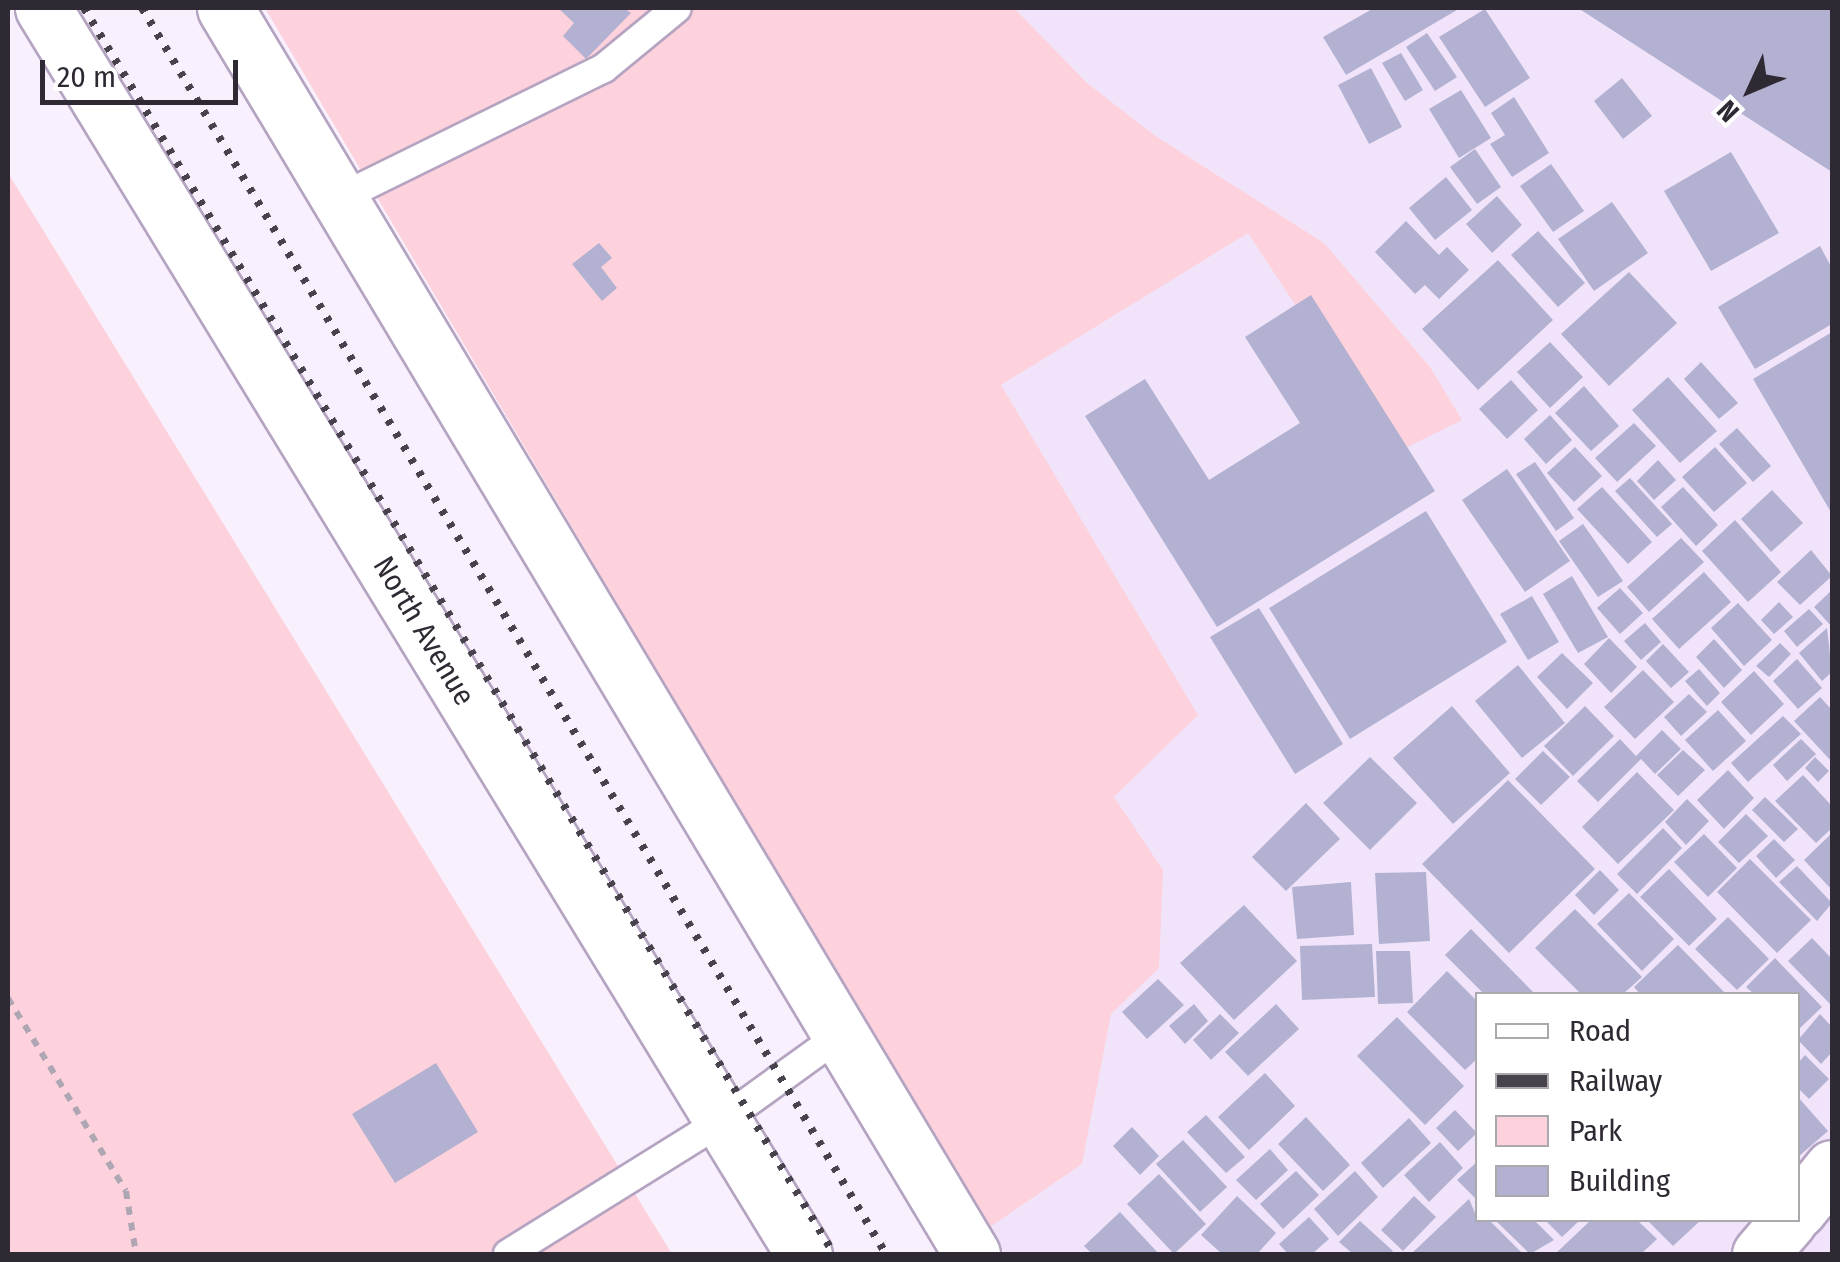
<!DOCTYPE html>
<html>
<head>
<meta charset="utf-8">
<style>
  body { margin:0 }
  #map { position:relative; width:1840px; height:1262px; overflow:hidden; background:#f8f1fd; font-family:"Fira Sans Condensed",sans-serif }
  div>[style] { position:absolute }
  .built>* { inset:0; background:#f1e4fa }
  .green>* { inset:0; background:#fdd2dc }
  .building>* { inset:0; background:#b2b1d1 }
  .path>* { height:6px; margin-top:-3px; transform-origin:0; background:repeating-linear-gradient(90deg,#aea7b3 0 8px,transparent 0 16px) }
  .roads { filter:drop-shadow(2px 0 #b5a4c1) drop-shadow(-2px 0 #b5a4c1) drop-shadow(0 2px #b5a4c1) drop-shadow(0 -2px #b5a4c1) }
  .service>* { height:28px; margin:-14px; padding:0 14px; transform-origin:14px; border-radius:14px; background:#fff }
  .secondary>* { height:55px; margin:-27.5px; padding:0 27.5px; transform-origin:27.5px; border-radius:27.5px; background:#fff }
  .primary>* { height:55px; margin:-27.5px; padding:0 27.5px; transform-origin:27.5px; border-radius:27.5px; background:#fff }
  .rail>* { height:8px; margin-top:-4px; transform-origin:0; background:repeating-linear-gradient(90deg,#48424d 0 5px,transparent 0 15px) }
  span { translate:-50% -50%; white-space:nowrap; text-align:center; line-height:1.15; -webkit-text-stroke:8px #fff; paint-order:stroke }
  .street-label { font-size:30px; color:#2f2934 }
  .frame { position:absolute; inset:0; border:10px solid #2f2934; pointer-events:none }
  .legend { position:absolute; left:1475px; top:992px; width:325px; height:230px; box-sizing:border-box; background:#fff; border:2px solid #aca9ae; margin:0; padding:12px 18px; list-style:none; font-size:30px; color:#2f2934 }
  .legend li { display:flex; align-items:center; gap:20px; height:50px }
  .legend b { width:50px; border:2px solid #aca9ae }
  .north { position:absolute; left:1700px; top:40px; width:100px; height:100px; -webkit-text-stroke:8px #fff; paint-order:stroke; rotate:226deg; font-size:28px; font-weight:700; line-height:40px; text-align:center; color:#2f2934 }
  .north::after { content:''; display:block; margin:auto; width:35px; height:45px; background:#2f2934; clip-path:polygon(50% 0,100% 100%,50% 72%,0 100%) }
  .scale { position:absolute; left:40px; top:60px; width:198px; height:45px; box-sizing:border-box; border:5px solid #2f2934; border-top:0; padding-left:12px; font-size:30px; line-height:35px; white-space:nowrap; color:#2f2934; -webkit-text-stroke:8px #fff; paint-order:stroke }
</style>
</head>
<body>
<div id="map">
  <div class="built">
    <div style="clip-path:polygon(evenodd,265px 8px,1832px 8px,1832px 1254px,1005px 1254px,265px 8px,1478px 994px,1798px 994px,1798px 1220px,1478px 1220px,1478px 994px)"></div>
  </div>
  <div class="green">
    <div style="clip-path:polygon(265px 8px,1014px 8px,1087px 83px,1154px 135px,1324px 243px,1430px 367px,1462px 420px,1393px 454px,1248px 233px,1001px 385px,1198px 715px,1114px 797px,1163px 870px,1159px 968px,1111px 1014px,1082px 1164px,987px 1229px)"></div>
    <div style="clip-path:polygon(8px 173px,570px 1088px,672px 1254px,8px 1254px)"></div>
  </div>
  <div class="building">
    <div style="clip-path:polygon(558px 8px,624px 8px,631px 13px,586px 59px,563px 36px,574px 23px)"></div>
    <div style="clip-path:polygon(1374px 8px,1456px 8px,1457px 10px,1346px 75px,1323px 37px)"></div>
    <div style="clip-path:polygon(1578px 8px,1832px 8px,1832px 172px)"></div>
    <div style="clip-path:polygon(1485px 9px,1530px 78px,1485px 107px,1439px 37px)"></div>
    <div style="clip-path:polygon(1427px 33px,1457px 77px,1435px 91px,1406px 47px)"></div>
    <div style="clip-path:polygon(1401px 53px,1423px 90px,1405px 101px,1382px 63px)"></div>
    <div style="clip-path:polygon(1371px 68px,1402px 127px,1369px 144px,1338px 85px)"></div>
    <div style="clip-path:polygon(1622px 78px,1652px 116px,1623px 139px,1594px 101px)"></div>
    <div style="clip-path:polygon(1461px 90px,1491px 138px,1459px 158px,1429px 109px)"></div>
    <div style="clip-path:polygon(1514px 97px,1549px 153px,1512px 177px,1490px 144px,1505px 135px,1491px 113px)"></div>
    <div style="clip-path:polygon(1475px 149px,1501px 187px,1477px 204px,1450px 167px)"></div>
    <div style="clip-path:polygon(1731px 152px,1779px 233px,1711px 271px,1664px 191px)"></div>
    <div style="clip-path:polygon(1551px 164px,1584px 211px,1553px 232px,1520px 186px)"></div>
    <div style="clip-path:polygon(1446px 177px,1472px 210px,1435px 240px,1409px 208px)"></div>
    <div style="clip-path:polygon(1497px 196px,1522px 225px,1492px 253px,1466px 224px)"></div>
    <div style="clip-path:polygon(1612px 202px,1648px 253px,1594px 291px,1558px 239px)"></div>
    <div style="clip-path:polygon(1406px 221px,1439px 255px,1447px 247px,1469px 270px,1439px 299px,1425px 285px,1415px 294px,1375px 252px)"></div>
    <div style="clip-path:polygon(1538px 231px,1585px 283px,1558px 307px,1511px 255px)"></div>
    <div style="clip-path:polygon(599px 243px,612px 258px,601px 267px,617px 288px,602px 301px,572px 264px)"></div>
    <div style="clip-path:polygon(1820px 246px,1832px 268px,1832px 324px,1755px 369px,1718px 307px)"></div>
    <div style="clip-path:polygon(1498px 260px,1553px 320px,1478px 390px,1422px 329px)"></div>
    <div style="clip-path:polygon(1629px 272px,1677px 323px,1609px 386px,1561px 334px)"></div>
    <div style="clip-path:polygon(1311px 295px,1435px 491px,1217px 627px,1085px 416px,1145px 379px,1209px 480px,1300px 423px,1245px 337px)"></div>
    <div style="clip-path:polygon(1832px 332px,1832px 514px,1753px 379px)"></div>
    <div style="clip-path:polygon(1550px 342px,1583px 377px,1550px 408px,1517px 372px)"></div>
    <div style="clip-path:polygon(1701px 362px,1738px 403px,1719px 419px,1684px 379px)"></div>
    <div style="clip-path:polygon(1668px 377px,1717px 431px,1680px 463px,1632px 410px)"></div>
    <div style="clip-path:polygon(1511px 380px,1538px 410px,1507px 439px,1479px 409px)"></div>
    <div style="clip-path:polygon(1584px 386px,1619px 426px,1591px 451px,1555px 413px)"></div>
    <div style="clip-path:polygon(1550px 415px,1572px 440px,1546px 464px,1524px 439px)"></div>
    <div style="clip-path:polygon(1634px 423px,1656px 446px,1617px 482px,1595px 458px)"></div>
    <div style="clip-path:polygon(1737px 428px,1771px 466px,1753px 482px,1719px 444px)"></div>
    <div style="clip-path:polygon(1575px 447px,1602px 476px,1574px 502px,1547px 473px)"></div>
    <div style="clip-path:polygon(1715px 447px,1747px 483px,1714px 512px,1682px 477px)"></div>
    <div style="clip-path:polygon(1658px 460px,1676px 480px,1654px 500px,1637px 481px)"></div>
    <div style="clip-path:polygon(1535px 462px,1574px 518px,1556px 531px,1516px 474px)"></div>
    <div style="clip-path:polygon(1507px 469px,1570px 561px,1525px 592px,1462px 500px)"></div>
    <div style="clip-path:polygon(1630px 478px,1672px 524px,1657px 537px,1615px 491px)"></div>
    <div style="clip-path:polygon(1602px 487px,1652px 542px,1628px 564px,1577px 509px)"></div>
    <div style="clip-path:polygon(1683px 487px,1718px 525px,1696px 546px,1661px 507px)"></div>
    <div style="clip-path:polygon(1772px 490px,1803px 523px,1771px 552px,1741px 519px)"></div>
    <div style="clip-path:polygon(1426px 511px,1507px 642px,1350px 739px,1269px 608px)"></div>
    <div style="clip-path:polygon(1735px 520px,1781px 572px,1748px 602px,1702px 551px)"></div>
    <div style="clip-path:polygon(1583px 524px,1623px 581px,1598px 597px,1559px 541px)"></div>
    <div style="clip-path:polygon(1681px 538px,1704px 562px,1649px 612px,1627px 587px)"></div>
    <div style="clip-path:polygon(1811px 550px,1832px 576px,1800px 605px,1777px 582px)"></div>
    <div style="clip-path:polygon(1704px 572px,1731px 602px,1679px 649px,1652px 619px)"></div>
    <div style="clip-path:polygon(1572px 576px,1608px 637px,1578px 653px,1543px 594px)"></div>
    <div style="clip-path:polygon(1620px 588px,1643px 613px,1620px 634px,1597px 608px)"></div>
    <div style="clip-path:polygon(1832px 590px,1832px 627px,1814px 607px)"></div>
    <div style="clip-path:polygon(1532px 596px,1559px 642px,1528px 660px,1500px 614px)"></div>
    <div style="clip-path:polygon(1779px 602px,1793px 617px,1774px 634px,1761px 620px)"></div>
    <div style="clip-path:polygon(1738px 603px,1772px 640px,1744px 666px,1711px 628px)"></div>
    <div style="clip-path:polygon(1259px 608px,1343px 744px,1295px 774px,1210px 637px)"></div>
    <div style="clip-path:polygon(1809px 609px,1823px 624px,1797px 647px,1784px 631px)"></div>
    <div style="clip-path:polygon(1645px 623px,1661px 642px,1641px 660px,1624px 641px)"></div>
    <div style="clip-path:polygon(1827px 628px,1832px 672px,1822px 681px,1799px 653px)"></div>
    <div style="clip-path:polygon(1609px 638px,1637px 667px,1611px 693px,1584px 664px)"></div>
    <div style="clip-path:polygon(1714px 639px,1742px 670px,1724px 688px,1696px 657px)"></div>
    <div style="clip-path:polygon(1780px 643px,1791px 654px,1769px 677px,1756px 666px)"></div>
    <div style="clip-path:polygon(1663px 644px,1689px 672px,1671px 688px,1646px 661px)"></div>
    <div style="clip-path:polygon(1562px 653px,1593px 683px,1567px 709px,1537px 677px)"></div>
    <div style="clip-path:polygon(1797px 659px,1822px 688px,1798px 709px,1773px 681px)"></div>
    <div style="clip-path:polygon(1518px 665px,1565px 723px,1522px 758px,1475px 701px)"></div>
    <div style="clip-path:polygon(1699px 669px,1720px 693px,1707px 706px,1685px 681px)"></div>
    <div style="clip-path:polygon(1643px 670px,1674px 702px,1635px 739px,1604px 707px)"></div>
    <div style="clip-path:polygon(1754px 671px,1784px 704px,1751px 735px,1721px 702px)"></div>
    <div style="clip-path:polygon(1689px 694px,1707px 712px,1681px 736px,1664px 717px)"></div>
    <div style="clip-path:polygon(1820px 697px,1832px 710px,1832px 762px,1794px 721px)"></div>
    <div style="clip-path:polygon(1452px 706px,1510px 773px,1453px 824px,1393px 758px)"></div>
    <div style="clip-path:polygon(1585px 706px,1614px 736px,1573px 776px,1544px 746px)"></div>
    <div style="clip-path:polygon(1718px 710px,1746px 741px,1713px 771px,1685px 740px)"></div>
    <div style="clip-path:polygon(1783px 716px,1801px 734px,1748px 782px,1731px 763px)"></div>
    <div style="clip-path:polygon(1662px 730px,1681px 749px,1655px 774px,1641px 759px,1598px 802px,1577px 781px,1620px 739px,1636px 756px)"></div>
    <div style="clip-path:polygon(1801px 739px,1816px 754px,1787px 781px,1773px 765px)"></div>
    <div style="clip-path:polygon(1683px 750px,1705px 770px,1678px 796px,1657px 775px)"></div>
    <div style="clip-path:polygon(1543px 751px,1570px 777px,1541px 805px,1515px 779px)"></div>
    <div style="clip-path:polygon(1370px 757px,1417px 803px,1370px 850px,1323px 803px)"></div>
    <div style="clip-path:polygon(1815px 757px,1829px 771px,1818px 782px,1805px 768px)"></div>
    <div style="clip-path:polygon(1728px 770px,1754px 798px,1724px 829px,1697px 800px)"></div>
    <div style="clip-path:polygon(1637px 772px,1674px 810px,1618px 864px,1582px 827px)"></div>
    <div style="clip-path:polygon(1803px 775px,1832px 806px,1832px 828px,1816px 843px,1775px 801px)"></div>
    <div style="clip-path:polygon(1508px 780px,1595px 869px,1509px 953px,1422px 864px)"></div>
    <div style="clip-path:polygon(1765px 797px,1798px 829px,1784px 842px,1752px 810px)"></div>
    <div style="clip-path:polygon(1687px 799px,1709px 821px,1686px 845px,1665px 822px)"></div>
    <div style="clip-path:polygon(1306px 803px,1340px 839px,1286px 891px,1252px 857px)"></div>
    <div style="clip-path:polygon(1746px 814px,1768px 836px,1739px 863px,1718px 842px)"></div>
    <div style="clip-path:polygon(1663px 828px,1682px 848px,1637px 894px,1617px 874px)"></div>
    <div style="clip-path:polygon(1832px 833px,1832px 890px,1804px 860px)"></div>
    <div style="clip-path:polygon(1704px 834px,1737px 868px,1708px 897px,1674px 862px)"></div>
    <div style="clip-path:polygon(1774px 839px,1795px 860px,1776px 878px,1756px 856px)"></div>
    <div style="clip-path:polygon(1750px 859px,1811px 920px,1777px 953px,1717px 892px)"></div>
    <div style="clip-path:polygon(1797px 866px,1832px 903px,1817px 921px,1779px 882px)"></div>
    <div style="clip-path:polygon(1669px 869px,1717px 919px,1689px 946px,1640px 897px)"></div>
    <div style="clip-path:polygon(1600px 870px,1619px 890px,1594px 915px,1575px 895px)"></div>
    <div style="clip-path:polygon(1426px 872px,1430px 941px,1379px 944px,1375px 873px)"></div>
    <div style="clip-path:polygon(1351px 882px,1354px 935px,1297px 939px,1292px 887px)"></div>
    <div style="clip-path:polygon(1629px 893px,1674px 939px,1642px 971px,1597px 924px)"></div>
    <div style="clip-path:polygon(1244px 905px,1297px 961px,1234px 1020px,1180px 963px)"></div>
    <div style="clip-path:polygon(1575px 909px,1642px 977px,1623px 994px,1581px 994px,1535px 948px)"></div>
    <div style="clip-path:polygon(1728px 917px,1769px 959px,1737px 990px,1695px 949px)"></div>
    <div style="clip-path:polygon(1471px 929px,1535px 994px,1484px 994px,1445px 955px)"></div>
    <div style="clip-path:polygon(1812px 938px,1832px 959px,1832px 1006px,1788px 961px)"></div>
    <div style="clip-path:polygon(1372px 944px,1375px 997px,1302px 1000px,1300px 946px)"></div>
    <div style="clip-path:polygon(1678px 945px,1726px 994px,1640px 994px,1634px 987px)"></div>
    <div style="clip-path:polygon(1376px 951px,1410px 951px,1413px 1003px,1378px 1004px)"></div>
    <div style="clip-path:polygon(1775px 958px,1822px 1007px,1798px 1030px,1798px 994px,1754px 994px,1746px 987px)"></div>
    <div style="clip-path:polygon(1447px 971px,1478px 1002px,1478px 1058px,1465px 1070px,1407px 1012px)"></div>
    <div style="clip-path:polygon(1158px 979px,1184px 1005px,1147px 1039px,1122px 1012px)"></div>
    <div style="clip-path:polygon(1194px 1004px,1208px 1021px,1185px 1044px,1169px 1026px)"></div>
    <div style="clip-path:polygon(1276px 1004px,1299px 1029px,1248px 1076px,1225px 1052px)"></div>
    <div style="clip-path:polygon(1220px 1014px,1239px 1033px,1211px 1060px,1193px 1040px)"></div>
    <div style="clip-path:polygon(1820px 1014px,1832px 1027px,1832px 1052px,1821px 1064px,1798px 1040px)"></div>
    <div style="clip-path:polygon(1397px 1017px,1464px 1086px,1425px 1125px,1357px 1056px)"></div>
    <div style="clip-path:polygon(1805px 1055px,1829px 1079px,1809px 1099px,1798px 1088px,1798px 1063px)"></div>
    <div style="clip-path:polygon(436px 1063px,478px 1132px,395px 1183px,352px 1114px)"></div>
    <div style="clip-path:polygon(1265px 1073px,1295px 1106px,1249px 1150px,1218px 1117px)"></div>
    <div style="clip-path:polygon(1798px 1097px,1828px 1131px,1798px 1157px)"></div>
    <div style="clip-path:polygon(1455px 1110px,1477px 1133px,1458px 1151px,1436px 1128px)"></div>
    <div style="clip-path:polygon(1206px 1115px,1245px 1157px,1226px 1173px,1187px 1132px)"></div>
    <div style="clip-path:polygon(1306px 1117px,1350px 1165px,1323px 1191px,1278px 1144px)"></div>
    <div style="clip-path:polygon(1409px 1118px,1431px 1143px,1383px 1188px,1361px 1163px)"></div>
    <div style="clip-path:polygon(1132px 1127px,1159px 1156px,1140px 1175px,1113px 1146px)"></div>
    <div style="clip-path:polygon(1183px 1140px,1227px 1187px,1200px 1212px,1156px 1164px)"></div>
    <div style="clip-path:polygon(1440px 1142px,1463px 1168px,1429px 1202px,1404px 1175px)"></div>
    <div style="clip-path:polygon(1270px 1149px,1288px 1170px,1256px 1200px,1236px 1180px)"></div>
    <div style="clip-path:polygon(1478px 1161px,1478px 1201px,1457px 1180px)"></div>
    <div style="clip-path:polygon(1296px 1171px,1319px 1195px,1283px 1229px,1260px 1204px)"></div>
    <div style="clip-path:polygon(1355px 1171px,1378px 1197px,1338px 1236px,1314px 1209px)"></div>
    <div style="clip-path:polygon(1159px 1174px,1206px 1224px,1174px 1254px,1127px 1204px)"></div>
    <div style="clip-path:polygon(1237px 1196px,1276px 1233px,1257px 1254px,1222px 1254px,1201px 1235px)"></div>
    <div style="clip-path:polygon(1414px 1196px,1436px 1217px,1403px 1251px,1381px 1230px)"></div>
    <div style="clip-path:polygon(1469px 1199px,1478px 1220px,1489px 1220px,1523px 1254px,1411px 1254px)"></div>
    <div style="clip-path:polygon(1120px 1212px,1159px 1254px,1092px 1254px,1084px 1246px)"></div>
    <div style="clip-path:polygon(1309px 1217px,1329px 1239px,1312px 1254px,1288px 1254px,1279px 1244px)"></div>
    <div style="clip-path:polygon(1495px 1220px,1534px 1220px,1554px 1240px,1530px 1254px)"></div>
    <div style="clip-path:polygon(1545px 1220px,1580px 1220px,1562px 1237px)"></div>
    <div style="clip-path:polygon(1591px 1220px,1637px 1220px,1657px 1239px,1641px 1254px,1555px 1254px)"></div>
    <div style="clip-path:polygon(1647px 1220px,1701px 1220px,1673px 1246px)"></div>
    <div style="clip-path:polygon(1360px 1221px,1393px 1251px,1390px 1254px,1353px 1254px,1339px 1242px)"></div>
  </div>
  <div class="path">
    <div style="left:8px;top:998px;width:226px;rotate:58.6deg"></div>
    <div style="left:126px;top:1191px;width:64px;rotate:81deg"></div>
  </div>
  <div class="roads">
    <div class="service">
      <div style="left:340px;top:198px;width:294px;rotate:-26.2deg"></div>
      <div style="left:604px;top:68px;width:94px;rotate:-39.4deg"></div>
      <div style="left:508px;top:1254px;width:253px;rotate:-31.9deg"></div>
      <div style="left:723px;top:1120px;width:148px;rotate:-35.9deg"></div>
    </div>
    <div class="secondary">
      <div style="left:1798px;top:1210px;width:54px;rotate:-51deg"></div>
      <div style="left:1760px;top:1254px;width:45px;rotate:-49.5deg"></div>
    </div>
    <div class="primary">
      <div style="left:43px;top:8px;width:1460px;rotate:58.59deg"></div>
      <div style="left:225px;top:8px;width:1453px;rotate:59.06deg"></div>
    </div>
  </div>
  <div class="rail">
    <div style="left:84px;top:8px;width:1454px;rotate:58.96deg"></div>
    <div style="left:142px;top:8px;width:1451px;rotate:59.16deg"></div>
  </div>
  <div class="street-label">
    <span style="left:424px;top:631px;rotate:59deg">North Avenue</span>
  </div>
  <div class="frame"></div>
  <ul class="legend">
  <li><b style="height:12px;background:#fff"></b>Road</li>
  <li><b style="height:12px;background:#48424d"></b>Railway</li>
  <li><b style="height:28px;background:#fdd2dc"></b>Park</li>
  <li><b style="height:28px;background:#b2b1d1"></b>Building</li>
  </ul>
  <div class="north">N</div>
  <div class="scale">20 m</div>
</div>
</body>
</html>
